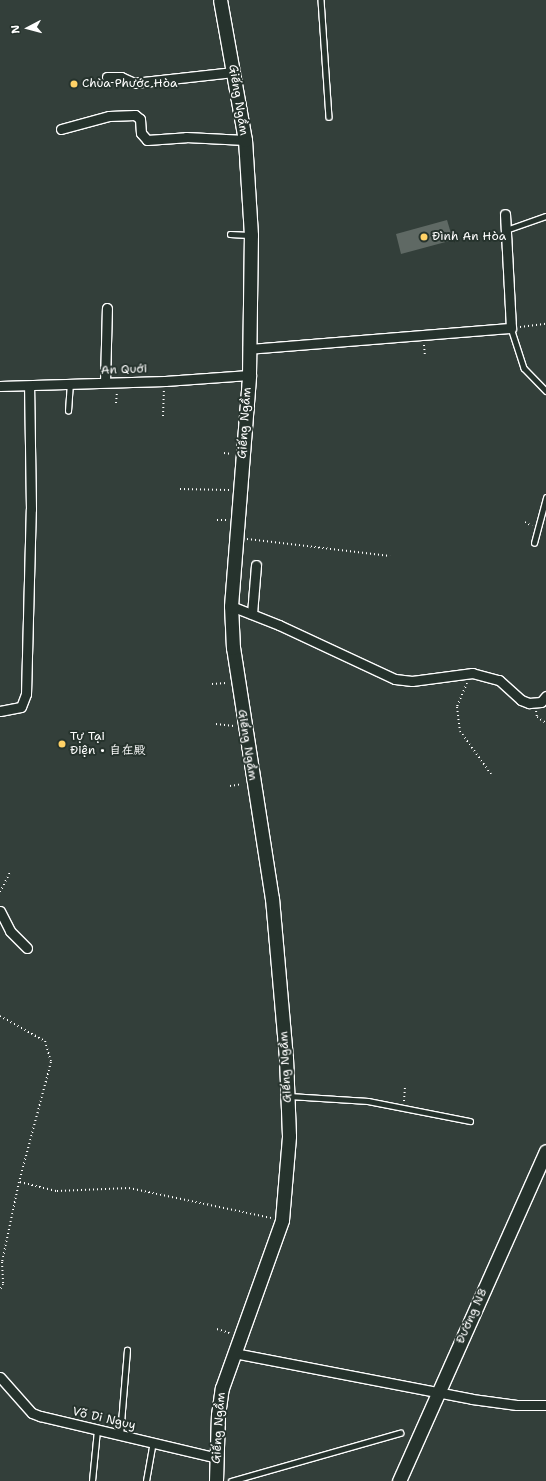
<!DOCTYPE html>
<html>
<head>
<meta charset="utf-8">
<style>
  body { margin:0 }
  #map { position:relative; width:546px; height:1481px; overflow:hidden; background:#333f3a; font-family:"Shantell Sans","LXGW WenKai TC",sans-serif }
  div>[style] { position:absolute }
  .building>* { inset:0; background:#5f6964 }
  .path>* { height:2px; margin-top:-1px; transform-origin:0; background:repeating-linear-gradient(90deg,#fff 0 1px,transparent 0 4px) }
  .roads { filter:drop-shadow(1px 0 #fff) drop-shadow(-1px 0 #fff) drop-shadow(0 1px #fff) drop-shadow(0 -1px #fff) }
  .lane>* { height:4.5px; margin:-2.25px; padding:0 2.25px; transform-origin:2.25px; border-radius:2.25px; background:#26332d }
  .street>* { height:9px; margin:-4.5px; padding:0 4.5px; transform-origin:4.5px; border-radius:4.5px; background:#26332d }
  .secondary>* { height:13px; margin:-6.5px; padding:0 6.5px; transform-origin:6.5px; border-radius:6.5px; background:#26332d }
  .dots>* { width:11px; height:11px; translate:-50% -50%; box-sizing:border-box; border:2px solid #26332d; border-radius:50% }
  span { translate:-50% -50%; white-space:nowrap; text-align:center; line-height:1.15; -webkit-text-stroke:4px #26332d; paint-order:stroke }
  .poi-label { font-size:12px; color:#fff }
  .left { translate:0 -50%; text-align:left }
  .street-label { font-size:12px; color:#fff }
  .north { position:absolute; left:8px; top:8px; width:40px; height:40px; -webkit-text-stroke:3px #26332d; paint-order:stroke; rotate:264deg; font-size:11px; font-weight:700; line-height:16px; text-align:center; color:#fff }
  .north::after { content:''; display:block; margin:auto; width:14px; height:18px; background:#fff; clip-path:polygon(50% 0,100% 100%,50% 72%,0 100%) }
</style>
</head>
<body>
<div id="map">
  <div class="building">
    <div style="clip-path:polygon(447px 220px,453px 240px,401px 254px,396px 234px)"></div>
  </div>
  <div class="path">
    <div style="left:520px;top:327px;width:26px;rotate:-7deg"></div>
    <div style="left:424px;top:345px;width:12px;rotate:85deg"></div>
    <div style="left:116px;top:403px;width:11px;rotate:-85deg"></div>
    <div style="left:163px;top:416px;width:26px;rotate:-88deg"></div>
    <div style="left:224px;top:453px;width:8px;rotate:7deg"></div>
    <div style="left:180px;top:489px;width:49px;rotate:1.2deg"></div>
    <div style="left:217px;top:520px;width:10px"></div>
    <div style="left:525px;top:522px;width:8px;rotate:30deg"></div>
    <div style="left:247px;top:539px;width:144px;rotate:6.8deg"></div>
    <div style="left:467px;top:683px;width:26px;rotate:113deg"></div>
    <div style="left:457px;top:707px;width:24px;rotate:83deg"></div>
    <div style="left:460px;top:731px;width:53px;rotate:54.2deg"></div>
    <div style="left:212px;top:684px;width:14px;rotate:-4deg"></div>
    <div style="left:536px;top:711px;width:6px;rotate:81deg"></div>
    <div style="left:537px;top:717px;width:11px;rotate:34deg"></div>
    <div style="left:216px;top:724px;width:18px;rotate:6deg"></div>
    <div style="left:230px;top:786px;width:12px;rotate:-9deg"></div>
    <div style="left:0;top:892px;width:22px;rotate:-63deg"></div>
    <div style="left:0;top:1016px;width:51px;rotate:29.1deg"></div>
    <div style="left:45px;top:1041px;width:22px;rotate:74deg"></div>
    <div style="left:51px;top:1062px;width:124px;rotate:104.9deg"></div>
    <div style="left:19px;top:1182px;width:82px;rotate:102deg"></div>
    <div style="left:2px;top:1262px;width:22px;rotate:87deg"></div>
    <div style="left:3px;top:1284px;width:7px;rotate:117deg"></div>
    <div style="left:404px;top:1101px;width:16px;rotate:-86deg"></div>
    <div style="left:20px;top:1182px;width:38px;rotate:14deg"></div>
    <div style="left:57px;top:1191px;width:72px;rotate:-2.4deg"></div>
    <div style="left:129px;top:1188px;width:145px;rotate:11.9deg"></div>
    <div style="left:217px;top:1329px;width:13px;rotate:18deg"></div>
  </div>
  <div class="roads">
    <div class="lane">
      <div style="left:321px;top:0;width:117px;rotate:86.1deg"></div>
      <div style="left:506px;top:230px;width:42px;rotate:-19.3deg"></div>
      <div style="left:230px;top:234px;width:19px;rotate:3deg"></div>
      <div style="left:511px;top:328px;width:42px;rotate:72deg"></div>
      <div style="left:524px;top:368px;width:32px;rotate:46deg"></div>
      <div style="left:68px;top:411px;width:27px;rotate:-86deg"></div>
      <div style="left:534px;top:543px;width:47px;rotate:-75.1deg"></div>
      <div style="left:289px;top:1096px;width:79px;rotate:3.6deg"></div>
      <div style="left:368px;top:1101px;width:104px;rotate:11.1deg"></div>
      <div style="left:120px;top:1435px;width:85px;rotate:-85.3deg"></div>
      <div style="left:92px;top:1481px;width:51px;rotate:-84.4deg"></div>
      <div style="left:146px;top:1481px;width:39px;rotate:-80deg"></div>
      <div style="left:231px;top:1481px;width:176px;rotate:-15.9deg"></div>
    </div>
    <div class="street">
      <div style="left:107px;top:77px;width:14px"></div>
      <div style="left:121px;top:77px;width:14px;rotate:25deg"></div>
      <div style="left:134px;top:83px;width:100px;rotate:-6.3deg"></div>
      <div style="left:61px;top:129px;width:50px;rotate:-15.2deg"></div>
      <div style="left:109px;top:116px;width:26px;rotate:-2deg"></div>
      <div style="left:135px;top:115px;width:6px;rotate:39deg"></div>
      <div style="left:140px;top:119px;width:14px;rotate:86deg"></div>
      <div style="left:141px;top:133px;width:9px;rotate:49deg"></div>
      <div style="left:147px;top:140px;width:39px;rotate:-4deg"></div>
      <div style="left:186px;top:137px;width:59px;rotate:2.9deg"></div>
      <div style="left:248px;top:349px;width:264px;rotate:-4.6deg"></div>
      <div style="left:511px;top:328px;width:114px;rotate:-93deg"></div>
      <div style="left:105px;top:382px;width:74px;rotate:-88.5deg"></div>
      <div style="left:0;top:386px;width:165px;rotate:-1.7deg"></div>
      <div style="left:165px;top:381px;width:84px;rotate:-4.1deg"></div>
      <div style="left:231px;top:606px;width:52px;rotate:21.6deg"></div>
      <div style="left:279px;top:625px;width:128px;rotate:25deg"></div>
      <div style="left:395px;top:679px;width:17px;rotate:7deg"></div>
      <div style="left:412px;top:681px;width:61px;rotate:-7.6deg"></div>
      <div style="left:472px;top:673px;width:28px;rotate:15deg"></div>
      <div style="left:499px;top:680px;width:30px;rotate:42deg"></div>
      <div style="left:521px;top:700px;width:9px;rotate:21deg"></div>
      <div style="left:529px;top:703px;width:12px;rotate:-5deg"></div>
      <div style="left:541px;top:702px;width:8px;rotate:-50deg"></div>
      <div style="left:252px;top:614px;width:49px;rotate:-85.3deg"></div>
      <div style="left:0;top:711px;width:21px;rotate:-11deg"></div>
      <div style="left:21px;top:707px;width:14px;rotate:-69deg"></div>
      <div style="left:26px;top:694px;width:185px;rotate:-88.5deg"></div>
      <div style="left:31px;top:509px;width:123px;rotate:-90.9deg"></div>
      <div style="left:0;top:911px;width:22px;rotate:63deg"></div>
      <div style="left:10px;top:931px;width:24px;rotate:45deg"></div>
      <div style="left:234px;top:1353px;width:242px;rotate:10.9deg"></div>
      <div style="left:472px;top:1399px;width:45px;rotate:7.6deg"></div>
      <div style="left:517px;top:1405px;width:29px"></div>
      <div style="left:0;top:1377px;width:48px;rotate:48.4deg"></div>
      <div style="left:32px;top:1413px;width:9px;rotate:21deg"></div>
      <div style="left:40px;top:1416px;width:182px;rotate:13.3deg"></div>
    </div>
    <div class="secondary">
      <div style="left:216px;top:1481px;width:66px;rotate:-88.3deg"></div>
      <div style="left:218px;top:1415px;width:27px;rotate:-82deg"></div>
      <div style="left:222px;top:1388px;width:178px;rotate:-70.3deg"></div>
      <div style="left:282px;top:1220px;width:84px;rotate:-85.2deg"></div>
      <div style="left:289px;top:1136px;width:78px;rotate:-92.2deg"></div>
      <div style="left:286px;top:1058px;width:160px;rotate:-95deg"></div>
      <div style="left:272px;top:899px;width:254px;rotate:-98.8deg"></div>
      <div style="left:233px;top:648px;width:42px;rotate:-92.7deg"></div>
      <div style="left:231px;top:606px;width:232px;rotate:-85.5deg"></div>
      <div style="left:249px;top:375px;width:140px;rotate:-89.2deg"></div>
      <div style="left:251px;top:235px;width:95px;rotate:-93.6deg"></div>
      <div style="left:245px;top:140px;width:142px;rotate:-100.1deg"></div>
      <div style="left:399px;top:1481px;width:361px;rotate:-66deg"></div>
    </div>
  </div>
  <div class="dots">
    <div style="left:74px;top:84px;background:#ffd166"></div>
    <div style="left:424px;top:237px;background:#ffd166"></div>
    <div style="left:62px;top:744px;background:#ffd166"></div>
  </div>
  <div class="poi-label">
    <span class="left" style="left:82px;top:84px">Chùa Phước Hòa</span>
    <span class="left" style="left:432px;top:237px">Đình An Hòa</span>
    <span class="left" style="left:70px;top:744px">Tự Tại<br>Điện • 自在殿</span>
  </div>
  <div class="street-label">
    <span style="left:238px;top:100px;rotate:81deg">Giếng Ngầm</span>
    <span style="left:124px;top:370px;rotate:-2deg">An Quới</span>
    <span style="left:245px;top:423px;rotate:-86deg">Giếng Ngầm</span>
    <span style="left:247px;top:745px;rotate:81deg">Giếng Ngầm</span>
    <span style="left:286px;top:1067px;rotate:-93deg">Giếng Ngầm</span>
    <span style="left:472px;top:1316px;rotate:-66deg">Đường N8</span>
    <span style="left:104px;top:1419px;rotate:13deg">Võ Di Nguy</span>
    <span style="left:219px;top:1428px;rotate:-86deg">Giếng Ngầm</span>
  </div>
  <div class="north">N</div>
</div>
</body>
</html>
